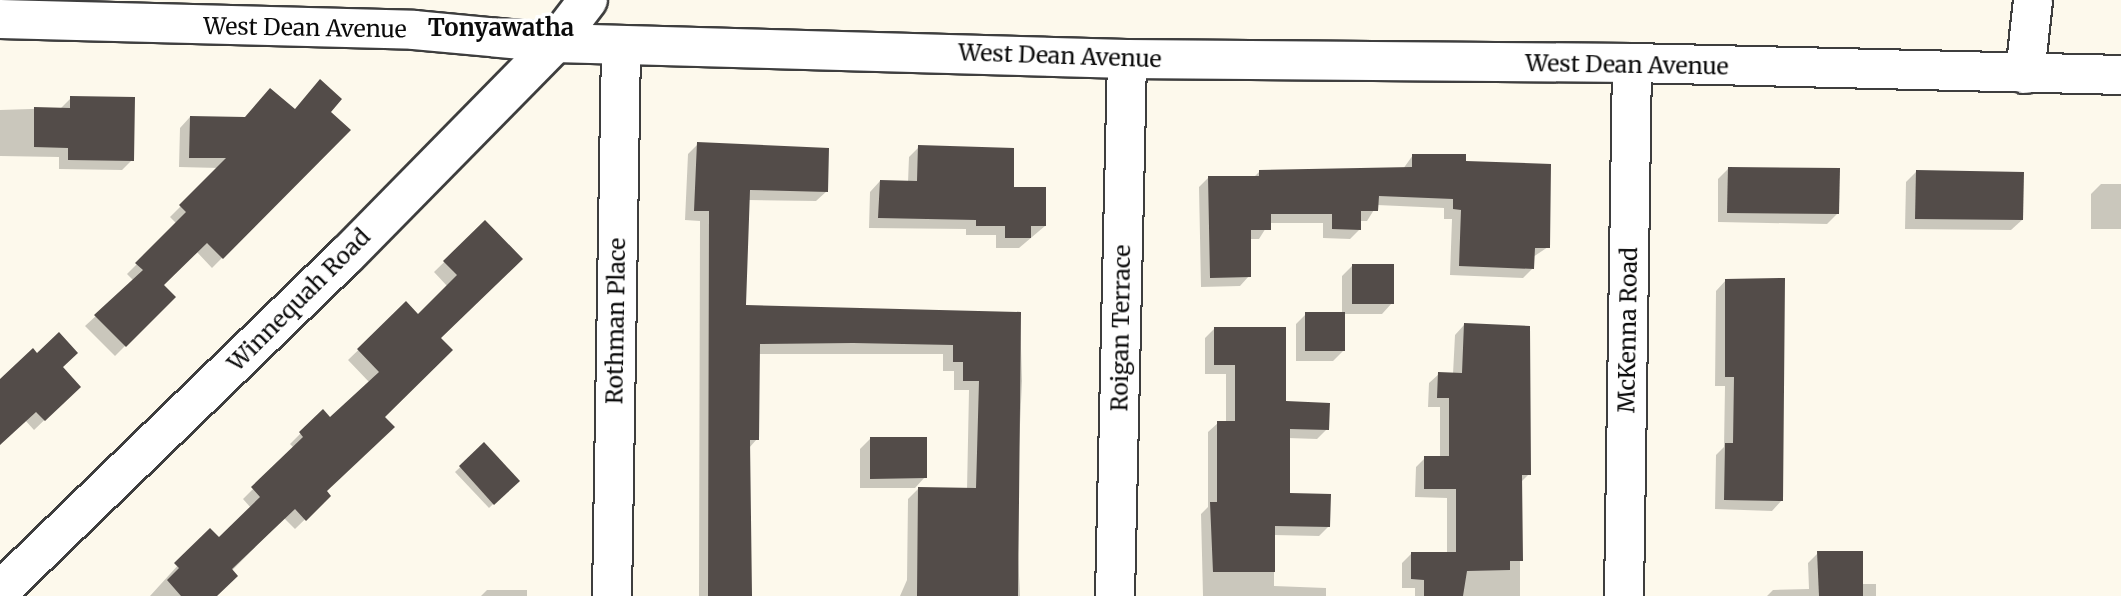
<!DOCTYPE html>
<html>
<head>
<meta charset="utf-8">
<style>
  body { margin:0 }
  #map { position:relative; width:2121px; height:596px; overflow:hidden; background:#fdf9ec; font-family:Merriweather,serif }
  div>[style] { position:absolute }
  .shadow>* { inset:0; background:#0003 }
  .building>* { inset:0; background:#534c49 }
  .roads { filter:drop-shadow(2px 0 #3e3e3e) drop-shadow(-2px 0 #3e3e3e) drop-shadow(0 2px #3e3e3e) drop-shadow(0 -2px #3e3e3e) }
  .minor>* { height:38px; margin:-19px; padding:0 19px; transform-origin:19px; border-radius:19px; background:#fff }
  span { translate:-50% -50%; white-space:nowrap; text-align:center; line-height:1.15; -webkit-text-stroke:7px #fff; paint-order:stroke }
  .street-label { font-size:23px; color:#0b0b0b }
  .neighbourhood-label { font-size:24px; color:#0b0b0b; font-weight:700 }
</style>
</head>
<body>
<div id="map">
  <div class="shadow">
    <div style="clip-path:polygon(71px 98px,132px 160px,122px 170px,59px 169px,59px 157px,0 156px,0 110px,61px 108px)"></div>
    <div style="clip-path:polygon(294px 111px,328px 113px,349px 130px,212px 268px,196px 251px,162px 285px,174px 297px,115px 356px,85px 326px,134px 281px,127px 274px,177px 224px,170px 217px,219px 168px,179px 167px,180px 128px,190px 117px,244px 119px)"></div>
    <div style="clip-path:polygon(698px 144px,827px 191px,816px 201px,748px 200px,745px 306px,1020px 314px,1022px 381px,1016px 513px,1020px 596px,900px 596px,907px 580px,908px 499px,918px 489px,967px 490px,969px 390px,954px 390px,954px 371px,943px 371px,943px 354px,758px 354px,757px 439px,749px 448px,749px 596px,699px 596px,700px 221px,685px 220px,688px 154px)"></div>
    <div style="clip-path:polygon(919px 147px,1012px 188px,1045px 226px,1019px 248px,996px 248px,996px 235px,966px 235px,966px 229px,869px 228px,870px 192px,880px 181px,908px 182px,909px 157px)"></div>
    <div style="clip-path:polygon(1413px 155px,1464px 163px,1548px 247px,1533px 257px,1533px 268px,1523px 278px,1450px 275px,1452px 219px,1444px 219px,1444px 208px,1377px 205px,1367px 221px,1360px 221px,1360px 229px,1350px 239px,1323px 238px,1323px 223px,1269px 223px,1259px 239px,1249px 239px,1249px 276px,1240px 286px,1201px 287px,1199px 187px,1209px 177px,1254px 177px,1260px 171px,1403px 169px)"></div>
    <div style="clip-path:polygon(1728px 169px,1837px 214px,1827px 224px,1718px 222px,1718px 179px)"></div>
    <div style="clip-path:polygon(1916px 172px,2022px 220px,2011px 230px,1905px 229px,1906px 182px)"></div>
    <div style="clip-path:polygon(2101px 184px,2121px 184px,2121px 229px,2091px 229px,2091px 194px)"></div>
    <div style="clip-path:polygon(485px 222px,439px 338px,324px 491px,329px 496px,295px 529px,284px 518px,207px 596px,150px 596px,200px 541px,219px 539px,251px 508px,243px 499px,294px 448px,290px 444px,300px 434px,323px 412px,330px 420px,370px 383px,348px 360px,406px 304px,418px 316px,448px 287px,434px 272px)"></div>
    <div style="clip-path:polygon(1352px 266px,1392px 303px,1382px 314px,1343px 314px,1343px 351px,1333px 361px,1296px 361px,1296px 324px,1306px 314px,1342px 314px,1342px 276px)"></div>
    <div style="clip-path:polygon(1726px 280px,1782px 500px,1772px 511px,1715px 509px,1716px 455px,1724px 447px,1725px 386px,1715px 386px,1716px 291px)"></div>
    <div style="clip-path:polygon(1464px 325px,1529px 474px,1520px 483px,1520px 596px,1415px 596px,1415px 588px,1402px 588px,1402px 563px,1411px 554px,1447px 554px,1447px 498px,1415px 497px,1416px 467px,1425px 458px,1440px 458px,1440px 407px,1428px 407px,1429px 383px,1439px 374px,1453px 374px,1455px 335px)"></div>
    <div style="clip-path:polygon(1215px 328px,1284px 403px,1327px 429px,1317px 439px,1288px 438px,1288px 495px,1329px 526px,1319px 536px,1274px 535px,1274px 586px,1326px 588px,1326px 596px,1203px 596px,1201px 514px,1208px 507px,1208px 432px,1218px 423px,1226px 423px,1226px 374px,1205px 374px,1205px 338px)"></div>
    <div style="clip-path:polygon(37px 355px,61px 367px,79px 387px,34px 430px,25px 420px,0 443px,0 382px)"></div>
    <div style="clip-path:polygon(870px 439px,925px 477px,915px 488px,860px 488px,860px 449px)"></div>
    <div style="clip-path:polygon(484px 445px,517px 481px,489px 508px,455px 472px)"></div>
    <div style="clip-path:polygon(1818px 553px,1861px 584px,1876px 584px,1876px 596px,1767px 596px,1773px 590px,1809px 589px,1808px 563px)"></div>
    <div style="clip-path:polygon(487px 590px,527px 590px,527px 596px,481px 596px)"></div>
  </div>
  <div class="building">
    <div style="clip-path:polygon(320px 79px,342px 99px,331px 112px,351px 130px,223px 259px,207px 243px,164px 285px,176px 297px,126px 347px,94px 315px,143px 270px,135px 263px,186px 212px,179px 205px,226px 158px,189px 158px,190px 116px,245px 117px,270px 88px,295px 109px)"></div>
    <div style="clip-path:polygon(70px 96px,135px 97px,134px 161px,68px 160px,68px 148px,34px 147px,34px 107px,70px 108px)"></div>
    <div style="clip-path:polygon(697px 142px,829px 148px,828px 192px,750px 190px,746px 305px,1021px 312px,1018px 596px,917px 596px,918px 487px,976px 488px,979px 381px,963px 381px,963px 362px,953px 362px,953px 345px,853px 343px,760px 344px,759px 440px,750px 440px,752px 596px,708px 596px,709px 211px,694px 211px)"></div>
    <div style="clip-path:polygon(918px 145px,1014px 148px,1014px 187px,1046px 187px,1046px 226px,1031px 226px,1031px 238px,1005px 238px,1005px 226px,976px 226px,976px 220px,878px 218px,880px 180px,917px 181px)"></div>
    <div style="clip-path:polygon(1412px 154px,1466px 154px,1466px 161px,1551px 164px,1550px 248px,1535px 248px,1534px 269px,1459px 266px,1461px 210px,1453px 209px,1453px 199px,1379px 196px,1378px 211px,1361px 211px,1361px 230px,1332px 229px,1332px 214px,1271px 214px,1271px 230px,1251px 230px,1251px 277px,1210px 278px,1208px 176px,1259px 176px,1259px 170px,1412px 167px)"></div>
    <div style="clip-path:polygon(1728px 167px,1840px 168px,1839px 214px,1727px 213px)"></div>
    <div style="clip-path:polygon(1916px 170px,2024px 172px,2023px 220px,1915px 219px)"></div>
    <div style="clip-path:polygon(485px 220px,523px 259px,441px 338px,453px 350px,385px 417px,395px 427px,327px 491px,331px 496px,306px 521px,295px 509px,232px 569px,238px 576px,217px 596px,181px 596px,167px 580px,179px 568px,174px 563px,210px 528px,219px 537px,260px 497px,251px 487px,303px 437px,299px 432px,323px 409px,330px 417px,379px 372px,357px 349px,406px 301px,418px 314px,457px 275px,443px 261px)"></div>
    <div style="clip-path:polygon(1352px 264px,1394px 264px,1394px 304px,1352px 304px)"></div>
    <div style="clip-path:polygon(1785px 278px,1783px 501px,1724px 500px,1725px 443px,1733px 443px,1734px 377px,1725px 377px,1725px 279px)"></div>
    <div style="clip-path:polygon(1305px 312px,1345px 312px,1345px 351px,1305px 351px)"></div>
    <div style="clip-path:polygon(1464px 323px,1530px 326px,1531px 475px,1522px 475px,1523px 561px,1510px 561px,1510px 570px,1467px 571px,1463px 596px,1424px 596px,1424px 580px,1411px 579px,1411px 552px,1456px 552px,1456px 489px,1424px 489px,1424px 456px,1449px 456px,1449px 398px,1437px 398px,1438px 372px,1462px 373px)"></div>
    <div style="clip-path:polygon(1214px 327px,1286px 327px,1286px 401px,1330px 403px,1329px 430px,1290px 429px,1290px 493px,1331px 494px,1330px 527px,1275px 526px,1275px 572px,1213px 572px,1210px 502px,1217px 502px,1217px 421px,1235px 421px,1235px 365px,1214px 365px)"></div>
    <div style="clip-path:polygon(59px 332px,78px 353px,63px 367px,81px 387px,45px 421px,36px 412px,0 445px,0 379px,33px 348px,37px 353px)"></div>
    <div style="clip-path:polygon(870px 437px,927px 437px,927px 478px,870px 479px)"></div>
    <div style="clip-path:polygon(484px 442px,520px 481px,494px 505px,459px 466px)"></div>
    <div style="clip-path:polygon(1817px 551px,1863px 551px,1863px 596px,1819px 596px)"></div>
  </div>
  <div class="roads">
    <div class="minor">
      <div style="left:0;top:19px;width:414px;rotate:1.5deg"></div>
      <div style="left:414px;top:30px;width:142px;rotate:5.3deg"></div>
      <div style="left:555px;top:43px;width:572px;rotate:1.6deg"></div>
      <div style="left:1127px;top:59px;width:505px;rotate:0.45deg"></div>
      <div style="left:1632px;top:63px;width:489px;rotate:1.4deg"></div>
      <div style="left:2025px;top:74px;width:74px;rotate:-83.8deg"></div>
      <div style="left:0;top:591px;width:483px;rotate:-44.1deg"></div>
      <div style="left:347px;top:255px;width:297px;rotate:-45.5deg"></div>
      <div style="left:555px;top:43px;width:54px;rotate:-52.5deg"></div>
      <div style="left:612px;top:596px;width:551px;rotate:-89.06deg"></div>
      <div style="left:1115px;top:596px;width:537px;rotate:-88.72deg"></div>
      <div style="left:1624px;top:596px;width:533px;rotate:-89.14deg"></div>
    </div>
  </div>
  <div class="street-label">
    <span style="left:305px;top:28px;rotate:1deg">West Dean Avenue</span>
    <span style="left:1060px;top:56px;rotate:2deg">West Dean Avenue</span>
    <span style="left:1627px;top:65px;rotate:1deg">West Dean Avenue</span>
    <span style="left:299px;top:300px;rotate:-45deg">Winnequah Road</span>
    <span style="left:616px;top:321px;rotate:-89deg">Rothman Place</span>
    <span style="left:1121px;top:328px;rotate:-89deg">Roigan Terrace</span>
    <span style="left:1628px;top:330px;rotate:-89deg">McKenna Road</span>
  </div>
  <div class="neighbourhood-label">
    <span style="left:501px;top:28px">Tonyawatha</span>
  </div>
</div>
</body>
</html>
